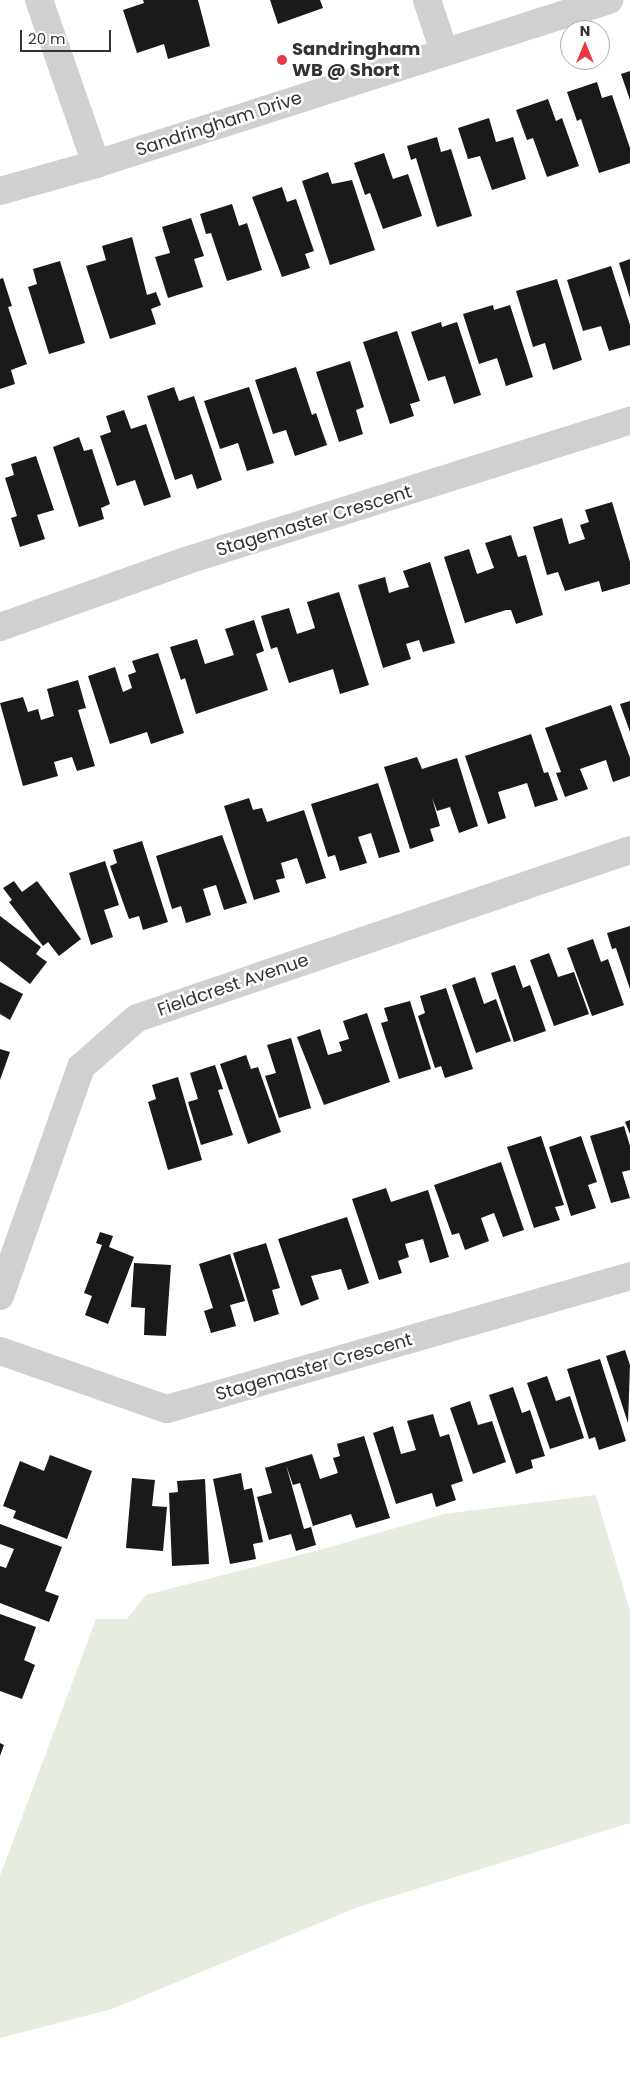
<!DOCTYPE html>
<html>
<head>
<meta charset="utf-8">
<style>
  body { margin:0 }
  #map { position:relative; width:630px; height:2087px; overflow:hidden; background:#fff; font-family:Poppins,sans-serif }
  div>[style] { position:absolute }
  .green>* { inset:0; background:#e6ecdf }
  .building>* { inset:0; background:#1a1a1a }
  .street>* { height:28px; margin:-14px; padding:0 14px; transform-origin:14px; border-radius:14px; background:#d0d0d0 }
  .dots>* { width:14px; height:14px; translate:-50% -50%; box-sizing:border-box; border:2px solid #fff; border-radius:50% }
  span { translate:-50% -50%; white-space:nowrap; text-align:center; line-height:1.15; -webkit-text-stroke:5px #fff; paint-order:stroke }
  .poi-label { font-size:18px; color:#333; font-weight:700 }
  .left { translate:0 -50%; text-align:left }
  .street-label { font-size:18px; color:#333 }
  .north { position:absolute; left:560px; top:20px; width:50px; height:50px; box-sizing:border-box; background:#fff; border:1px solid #adadad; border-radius:50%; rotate:0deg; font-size:14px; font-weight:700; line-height:20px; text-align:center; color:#333 }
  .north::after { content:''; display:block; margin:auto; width:18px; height:22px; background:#e63946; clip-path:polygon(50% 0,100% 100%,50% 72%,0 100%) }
  .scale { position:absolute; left:20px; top:30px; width:91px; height:22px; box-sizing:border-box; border:2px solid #333; border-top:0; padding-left:6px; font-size:15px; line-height:18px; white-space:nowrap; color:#333; -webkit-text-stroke:4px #fff; paint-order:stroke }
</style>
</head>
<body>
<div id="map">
  <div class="green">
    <div style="clip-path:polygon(596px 1495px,630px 1611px,630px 1823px,358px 1907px,112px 2009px,0 2038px,0 1876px,96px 1619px,127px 1619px,146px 1595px,323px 1549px,444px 1514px)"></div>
  </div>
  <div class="building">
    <div style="clip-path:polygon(143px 0,198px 0,210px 46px,168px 59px,164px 44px,137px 53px,123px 10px,144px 3px)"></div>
    <div style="clip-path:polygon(270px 0,320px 0,323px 8px,278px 24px)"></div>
    <div style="clip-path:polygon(630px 71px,630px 100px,621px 74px)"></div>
    <div style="clip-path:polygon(597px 82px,602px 98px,612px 95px,630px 148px,630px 163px,599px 173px,581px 119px,577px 121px,567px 92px)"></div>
    <div style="clip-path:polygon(548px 99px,556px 121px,562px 118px,579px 166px,547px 177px,533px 138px,527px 140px,516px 110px)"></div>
    <div style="clip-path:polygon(489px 118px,496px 142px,513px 137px,526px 179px,492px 190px,480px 156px,468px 159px,458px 128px)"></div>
    <div style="clip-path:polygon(437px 137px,441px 152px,451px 149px,472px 216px,437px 227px,416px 158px,411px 160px,407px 146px)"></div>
    <div style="clip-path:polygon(384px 153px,393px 179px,408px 174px,422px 216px,383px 229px,370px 193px,365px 195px,354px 163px)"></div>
    <div style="clip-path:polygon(328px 172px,332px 184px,352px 180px,375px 250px,330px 265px,302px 181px)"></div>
    <div style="clip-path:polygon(282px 187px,287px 202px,296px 199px,314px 251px,305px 254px,310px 268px,282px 277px,252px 197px)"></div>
    <div style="clip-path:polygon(232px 204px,239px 226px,247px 223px,262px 270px,227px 281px,211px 233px,206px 234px,200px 214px)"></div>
    <div style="clip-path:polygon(191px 218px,204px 256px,194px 259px,203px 287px,168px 298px,155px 257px,170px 253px,162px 227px)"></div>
    <div style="clip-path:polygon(132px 237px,147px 295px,156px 292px,161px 305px,151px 309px,156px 324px,110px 339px,86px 266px,106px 260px,102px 246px)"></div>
    <div style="clip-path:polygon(630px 259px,630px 298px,619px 263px)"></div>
    <div style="clip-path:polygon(60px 261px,85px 343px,49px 354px,28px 287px,37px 284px,33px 269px)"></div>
    <div style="clip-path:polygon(611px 266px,630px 325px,630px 345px,609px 351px,601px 326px,583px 331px,567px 280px)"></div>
    <div style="clip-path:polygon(3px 278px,12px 306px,8px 307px,27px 364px,11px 370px,15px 384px,0 389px,0 279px)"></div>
    <div style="clip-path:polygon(557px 279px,582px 360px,553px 370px,545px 343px,533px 347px,516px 291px)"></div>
    <div style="clip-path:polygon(493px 305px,494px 310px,510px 305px,533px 377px,506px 386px,497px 358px,479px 364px,463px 314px)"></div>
    <div style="clip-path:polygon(441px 322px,442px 327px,457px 322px,481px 395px,454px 404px,445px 376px,428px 381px,411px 332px)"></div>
    <div style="clip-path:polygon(397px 331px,420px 401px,410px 404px,414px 416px,390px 424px,363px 342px)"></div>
    <div style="clip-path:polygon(350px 361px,364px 407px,356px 410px,363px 434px,339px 442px,316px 372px)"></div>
    <div style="clip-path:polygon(296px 367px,312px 415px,316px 413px,327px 445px,295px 456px,286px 430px,273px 434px,255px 380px)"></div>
    <div style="clip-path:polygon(174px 387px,179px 401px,194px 396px,222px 480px,197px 489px,192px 474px,175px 480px,147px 396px)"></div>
    <div style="clip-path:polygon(249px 387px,274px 463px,247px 471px,238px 443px,220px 449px,204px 401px)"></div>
    <div style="clip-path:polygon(124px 410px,131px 429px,146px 424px,171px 497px,144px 506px,135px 480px,117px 486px,100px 436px,111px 432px,106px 416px)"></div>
    <div style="clip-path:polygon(79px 437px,84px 451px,92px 449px,110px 504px,101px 508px,104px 519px,79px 527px,53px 447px)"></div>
    <div style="clip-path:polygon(36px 456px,54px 510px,37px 515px,45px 539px,20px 547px,11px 518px,17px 516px,5px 478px,14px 475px,11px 464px)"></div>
    <div style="clip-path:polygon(612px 502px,630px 562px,630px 584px,602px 592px,599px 581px,565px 591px,558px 572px,547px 575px,533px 527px,562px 518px,569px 544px,585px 539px,580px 525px,589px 522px,585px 510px)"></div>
    <div style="clip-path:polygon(511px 535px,518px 557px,526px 555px,543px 615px,516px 624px,511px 610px,506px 610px,465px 623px,444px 557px,469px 549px,477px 574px,491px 569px,494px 568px,485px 543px)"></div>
    <div style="clip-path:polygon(430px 562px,455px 643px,423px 652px,419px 640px,406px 644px,411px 659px,383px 668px,358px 585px,385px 577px,389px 593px,398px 590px,409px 587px,403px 571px)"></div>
    <div style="clip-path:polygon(339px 592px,369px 685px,340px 694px,333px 669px,289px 683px,277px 647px,271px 649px,261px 616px,289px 608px,297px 634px,315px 628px,307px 602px)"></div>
    <div style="clip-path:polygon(254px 620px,264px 651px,256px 654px,268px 690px,196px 714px,185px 678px,181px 680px,170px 647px,197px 639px,205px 664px,234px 655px,225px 629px)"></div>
    <div style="clip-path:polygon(158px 653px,184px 733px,151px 744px,147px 732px,110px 744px,88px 676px,115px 667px,123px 692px,132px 688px,128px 675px,136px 672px,132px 661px)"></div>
    <div style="clip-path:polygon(78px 680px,86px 708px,78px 710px,95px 766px,77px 771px,72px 757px,54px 762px,58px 776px,23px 786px,0 703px,23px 697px,28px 712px,38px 709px,41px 720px,54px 716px,47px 689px)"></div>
    <div style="clip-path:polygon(630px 701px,630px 732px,620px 704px)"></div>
    <div style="clip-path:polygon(611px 705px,630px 758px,630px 776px,613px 782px,606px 760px,580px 769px,588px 789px,565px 797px,556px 773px,561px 772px,545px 728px)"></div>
    <div style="clip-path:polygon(531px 734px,544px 773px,548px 772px,558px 800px,535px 807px,527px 783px,498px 792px,506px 818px,488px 824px,465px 756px)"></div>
    <div style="clip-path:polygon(417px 757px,422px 769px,457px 758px,478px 826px,459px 833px,450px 807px,437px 811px,432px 798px,440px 826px,430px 829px,434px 841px,410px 849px,384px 767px)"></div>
    <div style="clip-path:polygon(378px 783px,400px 852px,379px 858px,371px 833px,358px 837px,367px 863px,340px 871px,335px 855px,328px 857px,311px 804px)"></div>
    <div style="clip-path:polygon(249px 798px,253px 810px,262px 808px,267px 822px,304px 810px,326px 878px,306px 884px,297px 858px,281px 863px,285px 878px,276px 880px,280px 892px,254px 900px,224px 806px)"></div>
    <div style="clip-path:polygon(222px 835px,247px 903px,224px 910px,216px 885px,203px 889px,211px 915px,186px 923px,181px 906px,172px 909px,156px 856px)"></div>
    <div style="clip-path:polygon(142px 841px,168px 922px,143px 930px,139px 916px,129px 919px,110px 866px,117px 863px,113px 850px)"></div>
    <div style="clip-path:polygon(105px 861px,119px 905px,104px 910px,113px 937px,91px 945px,69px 873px)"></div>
    <div style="clip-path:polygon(14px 881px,22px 892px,37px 881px,81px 939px,59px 956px,48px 942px,43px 946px,9px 902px,12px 900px,3px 888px)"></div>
    <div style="clip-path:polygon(0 916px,41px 947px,36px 954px,47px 962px,30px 984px,0 961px)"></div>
    <div style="clip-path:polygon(630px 926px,630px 989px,616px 948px,612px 949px,607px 933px)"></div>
    <div style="clip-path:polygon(593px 939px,601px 962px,608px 959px,624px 1005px,592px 1016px,567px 948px)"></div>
    <div style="clip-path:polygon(549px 953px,558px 977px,574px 972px,589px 1014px,554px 1026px,530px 960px)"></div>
    <div style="clip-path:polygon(515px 965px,523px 988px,530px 985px,546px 1031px,514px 1042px,491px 973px)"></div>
    <div style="clip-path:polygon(475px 977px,484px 1004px,496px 999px,511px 1041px,476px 1053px,452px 985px)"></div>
    <div style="clip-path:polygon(0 982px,23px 994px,10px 1020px,0 1014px)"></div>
    <div style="clip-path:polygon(446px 988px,473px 1069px,445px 1078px,441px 1066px,435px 1068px,418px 1016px,425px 1013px,420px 996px)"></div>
    <div style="clip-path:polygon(410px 1001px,431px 1069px,399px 1079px,381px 1023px,388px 1021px,384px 1008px)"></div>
    <div style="clip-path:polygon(367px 1013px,390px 1082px,324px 1105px,297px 1037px,320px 1029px,328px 1055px,342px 1051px,339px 1042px,349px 1039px,343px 1021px)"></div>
    <div style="clip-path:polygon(291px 1038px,311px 1108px,279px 1118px,265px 1076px,276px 1073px,267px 1045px)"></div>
    <div style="clip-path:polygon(0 1049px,10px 1052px,0 1080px)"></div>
    <div style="clip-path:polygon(246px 1055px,251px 1069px,258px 1067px,281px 1132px,248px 1144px,220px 1064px)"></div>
    <div style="clip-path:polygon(215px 1065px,223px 1089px,218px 1090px,233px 1135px,201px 1145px,188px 1102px,198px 1099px,190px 1073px)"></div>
    <div style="clip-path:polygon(178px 1077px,202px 1160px,168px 1170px,148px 1102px,156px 1099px,152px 1085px)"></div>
    <div style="clip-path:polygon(630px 1120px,630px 1134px,625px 1122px)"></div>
    <div style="clip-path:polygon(624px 1126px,630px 1146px,630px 1170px,622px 1172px,630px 1198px,611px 1203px,590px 1136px)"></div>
    <div style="clip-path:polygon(541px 1136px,564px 1205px,555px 1207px,560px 1220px,534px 1228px,507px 1147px)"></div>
    <div style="clip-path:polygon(581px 1136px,597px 1182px,588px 1185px,596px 1208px,571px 1216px,549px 1147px)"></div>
    <div style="clip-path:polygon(501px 1162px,524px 1230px,503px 1237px,494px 1213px,481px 1218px,489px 1241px,465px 1250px,459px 1233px,452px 1235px,434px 1185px)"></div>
    <div style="clip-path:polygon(386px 1188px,391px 1202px,428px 1190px,449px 1257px,430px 1263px,423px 1239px,405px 1244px,409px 1257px,398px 1261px,402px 1273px,379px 1280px,352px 1199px)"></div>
    <div style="clip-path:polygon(347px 1217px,369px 1283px,348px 1290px,341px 1269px,311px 1276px,319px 1299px,301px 1306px,278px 1239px)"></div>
    <div style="clip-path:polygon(100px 1232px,113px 1236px,109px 1247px,134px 1257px,108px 1324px,85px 1315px,92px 1296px,84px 1293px,102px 1245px,96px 1243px)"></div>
    <div style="clip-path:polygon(266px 1243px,280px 1288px,272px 1290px,279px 1314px,254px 1322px,233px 1253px)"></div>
    <div style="clip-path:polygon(230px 1254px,245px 1301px,230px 1305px,236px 1326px,211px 1333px,204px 1311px,213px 1308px,199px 1264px)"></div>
    <div style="clip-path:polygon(134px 1263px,171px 1265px,166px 1336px,144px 1335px,145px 1308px,131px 1307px)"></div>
    <div style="clip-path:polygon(625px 1350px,630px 1365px,628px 1423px,606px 1356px)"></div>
    <div style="clip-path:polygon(600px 1359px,626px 1441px,599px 1450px,595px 1437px,589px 1439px,567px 1369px)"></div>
    <div style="clip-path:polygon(547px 1376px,556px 1401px,570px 1396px,584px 1438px,550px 1449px,527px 1383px)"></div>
    <div style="clip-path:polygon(513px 1387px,522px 1413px,530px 1410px,545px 1456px,531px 1460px,533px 1468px,516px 1474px,489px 1395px)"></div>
    <div style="clip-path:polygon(470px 1401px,478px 1425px,492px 1421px,506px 1462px,473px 1474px,450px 1408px)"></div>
    <div style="clip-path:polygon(433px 1414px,440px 1437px,449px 1434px,463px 1481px,451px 1485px,456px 1500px,436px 1507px,432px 1493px,396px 1504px,373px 1433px,393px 1426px,401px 1454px,416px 1450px,407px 1421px)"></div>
    <div style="clip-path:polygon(364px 1436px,390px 1518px,356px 1528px,351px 1514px,313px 1526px,300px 1483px,293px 1485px,286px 1465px,304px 1529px,311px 1527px,316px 1545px,296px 1551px,291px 1534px,269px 1540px,257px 1497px,272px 1493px,265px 1468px,312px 1454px,320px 1479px,338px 1473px,333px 1458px,340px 1456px,337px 1444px)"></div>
    <div style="clip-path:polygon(50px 1455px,92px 1471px,67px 1539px,13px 1518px,16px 1511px,3px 1506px,20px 1461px,44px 1471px)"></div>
    <div style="clip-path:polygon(241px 1473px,244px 1490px,252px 1488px,263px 1542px,253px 1544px,256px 1559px,230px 1564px,213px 1479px)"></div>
    <div style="clip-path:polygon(132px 1478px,155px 1480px,152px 1506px,167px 1507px,163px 1551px,126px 1548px)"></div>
    <div style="clip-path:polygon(205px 1479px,209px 1564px,172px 1566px,169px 1493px,178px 1492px,177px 1481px)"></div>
    <div style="clip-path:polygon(0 1524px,62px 1547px,45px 1591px,59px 1596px,49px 1622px,0 1603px,0 1566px,6px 1568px,14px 1549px,0 1544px)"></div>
    <div style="clip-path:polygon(0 1614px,36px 1627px,24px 1660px,35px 1665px,22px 1699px,0 1691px)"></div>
    <div style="clip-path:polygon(0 1743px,4px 1745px,0 1756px)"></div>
  </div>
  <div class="street">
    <div style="left:39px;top:0;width:174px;rotate:70.8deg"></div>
    <div style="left:427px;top:0;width:54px;rotate:71.6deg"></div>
    <div style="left:0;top:191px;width:100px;rotate:-15.7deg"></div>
    <div style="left:96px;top:164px;width:539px;rotate:-17.73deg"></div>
    <div style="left:0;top:627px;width:196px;rotate:-19.6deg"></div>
    <div style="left:185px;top:561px;width:467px;rotate:-17.5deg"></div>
    <div style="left:0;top:1296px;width:243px;rotate:-70.5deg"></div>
    <div style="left:81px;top:1067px;width:74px;rotate:-41.2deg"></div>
    <div style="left:137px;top:1018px;width:521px;rotate:-18.82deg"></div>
    <div style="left:0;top:1351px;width:177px;rotate:19.2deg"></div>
    <div style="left:167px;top:1409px;width:482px;rotate:-16deg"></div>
  </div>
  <div class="dots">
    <div style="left:282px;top:60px;background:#e63946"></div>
  </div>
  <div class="poi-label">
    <span class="left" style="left:292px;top:60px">Sandringham<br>WB @ Short</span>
  </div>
  <div class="street-label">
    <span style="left:219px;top:124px;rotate:-18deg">Sandringham Drive</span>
    <span style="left:314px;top:521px;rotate:-17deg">Stagemaster Crescent</span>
    <span style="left:233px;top:985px;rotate:-19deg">Fieldcrest Avenue</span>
    <span style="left:314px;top:1367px;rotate:-16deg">Stagemaster Crescent</span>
  </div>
  <div class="north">N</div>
  <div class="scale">20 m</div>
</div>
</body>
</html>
